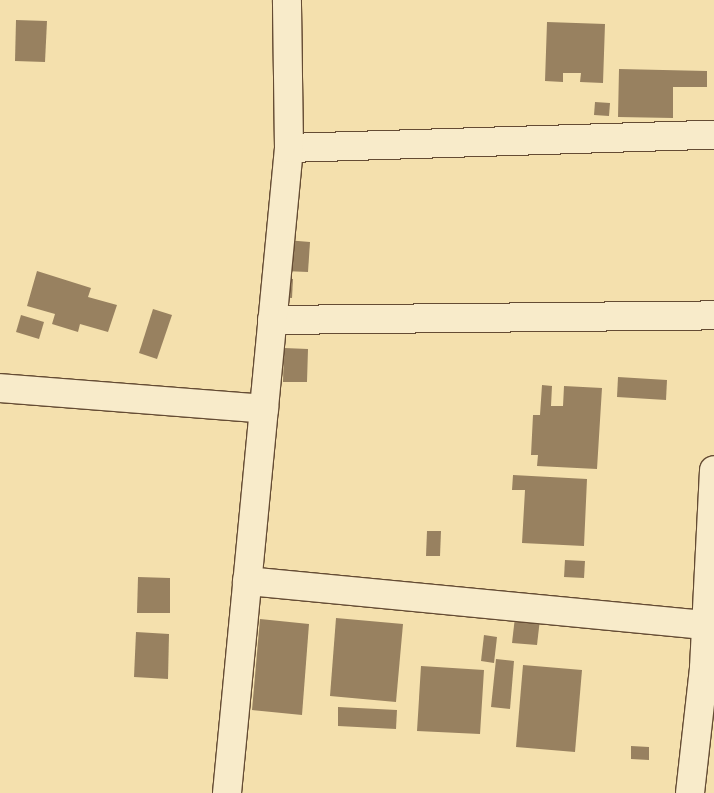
<!DOCTYPE html>
<html>
<head>
<meta charset="utf-8">
<style>
  body { margin:0 }
  #map { position:relative; width:714px; height:793px; overflow:hidden; background:#f4e0ad; font-family:"Gentium Book Plus",serif }
  div>[style] { position:absolute }
  .building>* { inset:0; background:#988160 }
  .roads { filter:drop-shadow(1px 0 #654c34) drop-shadow(-1px 0 #654c34) drop-shadow(0 1px #654c34) drop-shadow(0 -1px #654c34) }
  .minor>* { height:28px; margin:-14px; padding:0 14px; transform-origin:14px; border-radius:14px; background:#f8ebca }
  span { translate:-50% -50%; white-space:nowrap; text-align:center; line-height:1.15; -webkit-text-stroke:4.5px #f8ebca; paint-order:stroke }
</style>
</head>
<body>
<div id="map">
  <div class="building">
    <div style="clip-path:polygon(16px 20px,47px 21px,45px 62px,15px 61px)"></div>
    <div style="clip-path:polygon(547px 22px,605px 24px,603px 83px,580px 82px,581px 73px,563px 73px,563px 82px,545px 81px)"></div>
    <div style="clip-path:polygon(619px 69px,707px 71px,707px 87px,673px 87px,673px 118px,618px 117px)"></div>
    <div style="clip-path:polygon(595px 102px,610px 103px,609px 116px,594px 115px)"></div>
    <div style="clip-path:polygon(286px 240px,310px 242px,308px 272px,284px 271px)"></div>
    <div style="clip-path:polygon(37px 271px,91px 288px,88px 297px,117px 305px,108px 332px,80px 324px,78px 332px,52px 324px,55px 314px,27px 306px)"></div>
    <div style="clip-path:polygon(280px 278px,293px 279px,292px 298px,278px 297px)"></div>
    <div style="clip-path:polygon(153px 309px,172px 315px,157px 359px,139px 353px)"></div>
    <div style="clip-path:polygon(21px 315px,44px 322px,39px 339px,16px 332px)"></div>
    <div style="clip-path:polygon(284px 348px,308px 349px,307px 382px,283px 382px)"></div>
    <div style="clip-path:polygon(618px 377px,667px 380px,666px 400px,617px 397px)"></div>
    <div style="clip-path:polygon(542px 385px,552px 386px,551px 406px,563px 406px,564px 386px,602px 388px,597px 469px,537px 466px,538px 455px,531px 455px,533px 415px,540px 415px)"></div>
    <div style="clip-path:polygon(513px 475px,587px 479px,584px 546px,522px 543px,525px 490px,512px 490px)"></div>
    <div style="clip-path:polygon(427px 531px,441px 531px,440px 556px,426px 556px)"></div>
    <div style="clip-path:polygon(565px 560px,585px 561px,584px 578px,564px 577px)"></div>
    <div style="clip-path:polygon(138px 577px,170px 578px,170px 613px,137px 613px)"></div>
    <div style="clip-path:polygon(515px 617px,540px 619px,537px 645px,512px 643px)"></div>
    <div style="clip-path:polygon(336px 618px,403px 624px,396px 702px,330px 696px)"></div>
    <div style="clip-path:polygon(260px 619px,309px 624px,302px 715px,252px 710px)"></div>
    <div style="clip-path:polygon(136px 632px,169px 634px,168px 679px,134px 677px)"></div>
    <div style="clip-path:polygon(484px 635px,497px 637px,494px 663px,481px 661px)"></div>
    <div style="clip-path:polygon(496px 659px,514px 661px,510px 709px,491px 707px)"></div>
    <div style="clip-path:polygon(523px 665px,582px 670px,575px 752px,516px 747px)"></div>
    <div style="clip-path:polygon(421px 666px,484px 670px,480px 734px,417px 731px)"></div>
    <div style="clip-path:polygon(338px 707px,397px 710px,396px 729px,338px 726px)"></div>
    <div style="clip-path:polygon(631px 746px,649px 747px,649px 760px,631px 759px)"></div>
  </div>
  <div class="roads">
    <div class="minor">
      <div style="left:289px;top:148px;width:425px;rotate:-1.8deg"></div>
      <div style="left:272px;top:320px;width:442px;rotate:-0.6deg"></div>
      <div style="left:0;top:388px;width:265px;rotate:4.5deg"></div>
      <div style="left:247px;top:581px;width:461px;rotate:5.5deg"></div>
      <div style="left:227px;top:793px;width:648px;rotate:-84.51deg"></div>
      <div style="left:289px;top:148px;width:148px;rotate:-90.8deg"></div>
      <div style="left:690px;top:793px;width:126px;rotate:-83.6deg"></div>
      <div style="left:704px;top:668px;width:198px;rotate:-87.1deg"></div>
    </div>
  </div>
</div>
</body>
</html>
